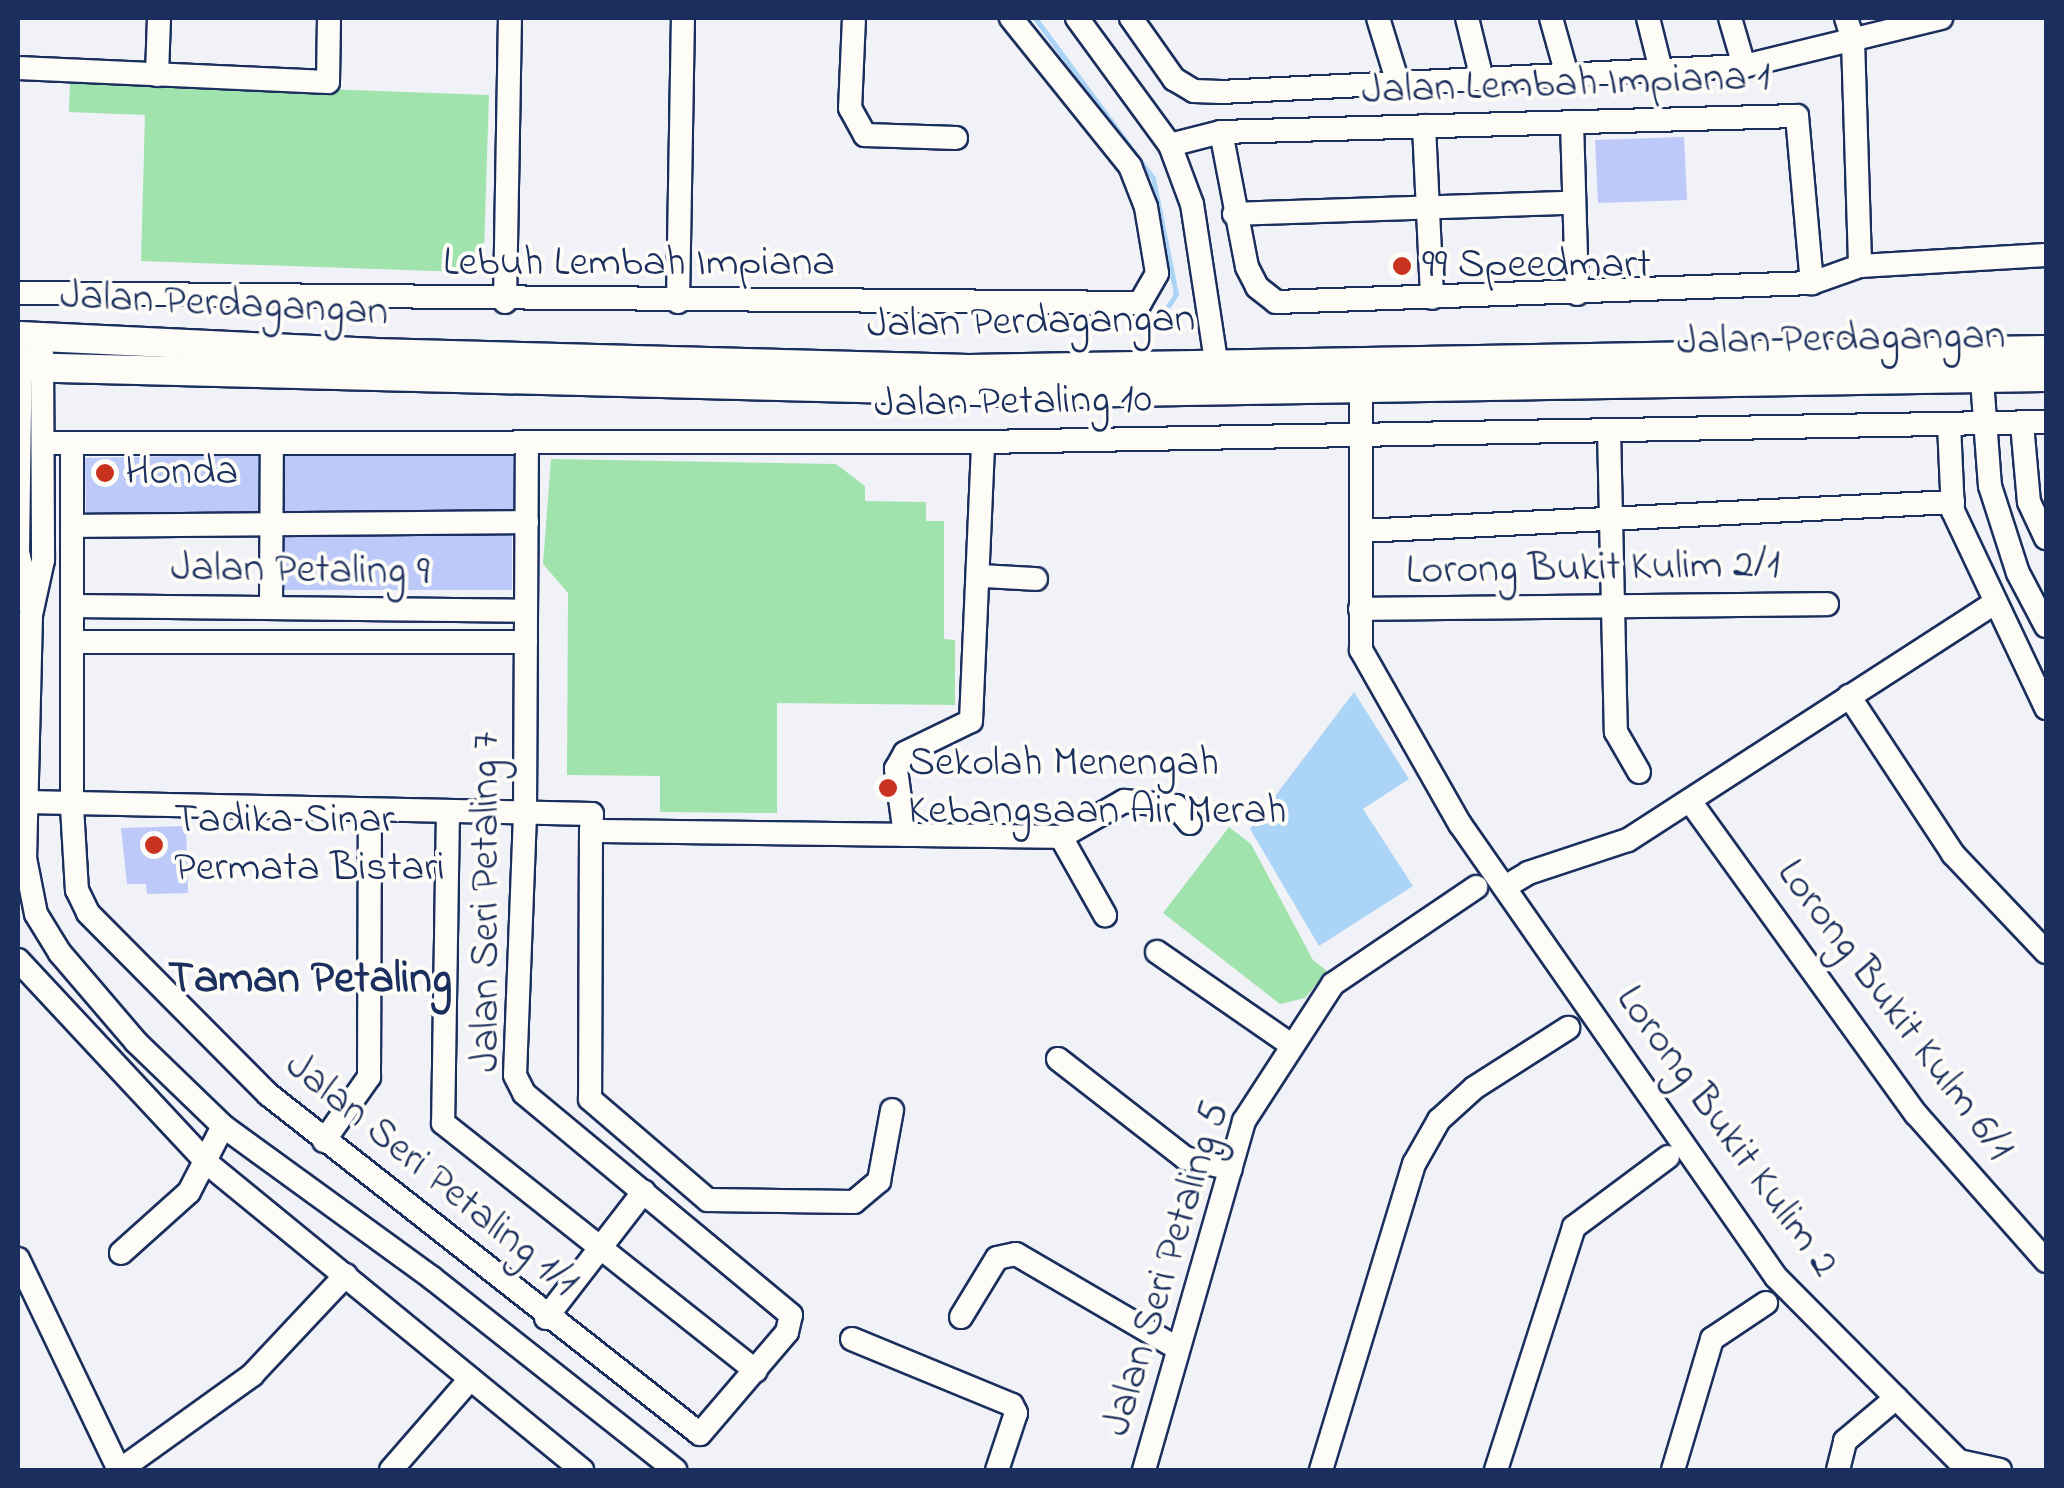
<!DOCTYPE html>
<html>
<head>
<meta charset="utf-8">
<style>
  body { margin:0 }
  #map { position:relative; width:2064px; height:1488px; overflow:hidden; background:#f0f2f7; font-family:"Indie Flower",sans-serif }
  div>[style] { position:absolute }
  .green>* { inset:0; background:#a1e3ad }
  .water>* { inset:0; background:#acd4f6 }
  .stream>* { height:5px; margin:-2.5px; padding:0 2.5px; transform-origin:2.5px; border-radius:2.5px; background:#acd4f6 }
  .building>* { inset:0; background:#bcc9f9 }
  .roads { filter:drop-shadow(2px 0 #1b2f5e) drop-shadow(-2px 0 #1b2f5e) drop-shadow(0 2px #1b2f5e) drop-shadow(0 -2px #1b2f5e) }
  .minor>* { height:22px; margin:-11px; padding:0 11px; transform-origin:11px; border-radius:11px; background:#fdfcf7 }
  .major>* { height:28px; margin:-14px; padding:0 14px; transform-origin:14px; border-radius:14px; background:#fdfcf7 }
  .dots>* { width:28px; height:28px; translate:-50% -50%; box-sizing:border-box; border:5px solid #fdfcf7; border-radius:50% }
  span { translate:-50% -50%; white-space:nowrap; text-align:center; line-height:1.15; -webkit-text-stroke:8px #fdfcf7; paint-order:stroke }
  .street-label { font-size:42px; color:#1b2f5e }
  .poi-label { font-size:42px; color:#1b2f5e }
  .left { translate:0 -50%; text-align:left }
  .neighbourhood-label { font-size:45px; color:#1b2f5e; font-weight:700 }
  .frame { position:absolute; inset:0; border:20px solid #1b2f5e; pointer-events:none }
</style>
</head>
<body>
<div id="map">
  <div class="green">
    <div style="clip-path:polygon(70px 80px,489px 95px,484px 252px,463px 272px,141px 261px,145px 115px,69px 112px)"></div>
    <div style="clip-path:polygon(551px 459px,836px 464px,865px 486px,865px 501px,926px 502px,926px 521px,944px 521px,944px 639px,955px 640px,955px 705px,777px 703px,777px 813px,660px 812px,660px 776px,567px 775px,568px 593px,543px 564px)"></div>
    <div style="clip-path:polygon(1229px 827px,1251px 844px,1313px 960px,1327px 971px,1305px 998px,1280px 1004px,1163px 913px)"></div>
  </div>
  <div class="water">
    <div style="clip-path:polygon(1354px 692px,1409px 779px,1363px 809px,1413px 886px,1319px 946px,1250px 829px)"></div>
  </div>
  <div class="stream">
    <div style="left:1035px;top:18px;width:199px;rotate:53.6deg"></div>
    <div style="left:1153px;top:178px;width:118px;rotate:78.8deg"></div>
    <div style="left:1176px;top:294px;width:43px;rotate:122.6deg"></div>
  </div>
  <div class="building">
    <div style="clip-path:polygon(1684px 137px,1687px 200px,1598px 203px,1595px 140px)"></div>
    <div style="clip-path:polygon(262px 454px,264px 512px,86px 516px,85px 458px)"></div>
    <div style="clip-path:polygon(283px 454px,514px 455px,514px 512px,283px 511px)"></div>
    <div style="clip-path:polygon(282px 530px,512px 530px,512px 590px,282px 590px)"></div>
    <div style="clip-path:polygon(186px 826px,188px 893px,147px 894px,146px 884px,127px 884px,121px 828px)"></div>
  </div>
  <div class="roads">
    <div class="minor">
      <div style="left:854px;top:18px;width:90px;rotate:92.5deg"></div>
      <div style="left:850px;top:108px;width:31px;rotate:61deg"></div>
      <div style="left:865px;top:135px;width:91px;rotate:1.9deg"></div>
      <div style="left:1077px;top:18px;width:157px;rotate:53.8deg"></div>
      <div style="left:1170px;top:145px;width:63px;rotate:69.6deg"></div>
      <div style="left:1192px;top:204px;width:159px;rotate:81.3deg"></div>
      <div style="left:1131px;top:18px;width:75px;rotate:54.8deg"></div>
      <div style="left:1174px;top:79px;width:23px;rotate:31deg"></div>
      <div style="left:1194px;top:91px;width:27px;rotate:2deg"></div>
      <div style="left:1221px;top:92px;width:524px;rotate:-2.85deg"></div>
      <div style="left:1744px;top:66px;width:203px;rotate:-13.7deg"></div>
      <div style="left:1378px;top:18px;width:68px;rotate:72.9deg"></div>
      <div style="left:1467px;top:18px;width:63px;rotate:76.2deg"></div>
      <div style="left:1551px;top:18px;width:59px;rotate:74.3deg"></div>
      <div style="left:1648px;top:18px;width:54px;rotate:76deg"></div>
      <div style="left:1730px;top:18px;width:50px;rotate:73.7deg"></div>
      <div style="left:1846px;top:18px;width:23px;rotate:72deg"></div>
      <div style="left:1853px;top:40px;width:226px;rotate:88.2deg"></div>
      <div style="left:18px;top:68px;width:310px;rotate:2.6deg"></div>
      <div style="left:328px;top:82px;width:64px;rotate:-89.1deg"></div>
      <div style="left:157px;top:75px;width:57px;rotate:-88deg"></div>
      <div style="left:1572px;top:122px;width:172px;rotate:88.3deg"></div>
      <div style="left:1424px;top:126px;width:172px;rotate:87.3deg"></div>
      <div style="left:1221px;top:132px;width:137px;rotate:79.1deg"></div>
      <div style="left:1247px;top:267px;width:22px;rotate:63deg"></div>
      <div style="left:1257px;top:287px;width:24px;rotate:38deg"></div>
      <div style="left:1276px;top:302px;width:536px;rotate:-2.03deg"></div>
      <div style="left:1812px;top:283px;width:51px;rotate:-19.5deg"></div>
      <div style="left:1860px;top:266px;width:186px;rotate:-3.4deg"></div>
      <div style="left:1170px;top:145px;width:53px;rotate:-14.3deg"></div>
      <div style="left:1221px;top:132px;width:576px;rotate:-1.59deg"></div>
      <div style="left:1797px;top:116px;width:168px;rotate:84.9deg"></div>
      <div style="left:1234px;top:214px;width:340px;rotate:-1.9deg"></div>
      <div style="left:18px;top:293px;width:1122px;rotate:0.51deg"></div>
      <div style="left:1140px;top:303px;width:34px;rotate:-60deg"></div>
      <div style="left:1157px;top:273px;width:67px;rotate:-99.5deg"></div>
      <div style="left:1146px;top:207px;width:44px;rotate:-111.3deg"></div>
      <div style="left:1130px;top:166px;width:190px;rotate:-128.8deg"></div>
      <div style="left:505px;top:302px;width:284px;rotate:-89deg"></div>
      <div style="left:678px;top:302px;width:284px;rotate:-89deg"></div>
      <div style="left:21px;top:336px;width:216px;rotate:90.8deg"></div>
      <div style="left:18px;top:552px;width:55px;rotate:77.5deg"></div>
      <div style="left:42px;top:354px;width:206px;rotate:89.7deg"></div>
      <div style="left:43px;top:560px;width:56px;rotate:102.3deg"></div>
      <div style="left:31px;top:615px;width:243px;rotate:91.4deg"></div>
      <div style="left:25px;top:858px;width:57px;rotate:78.9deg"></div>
      <div style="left:36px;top:914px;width:46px;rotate:58.4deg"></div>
      <div style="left:60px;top:953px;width:117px;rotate:49.5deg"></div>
      <div style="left:136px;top:1042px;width:121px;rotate:44deg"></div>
      <div style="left:223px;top:1126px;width:258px;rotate:36deg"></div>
      <div style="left:432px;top:1278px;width:310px;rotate:38.3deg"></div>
      <div style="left:1982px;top:380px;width:106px;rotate:85.7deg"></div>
      <div style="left:1990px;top:486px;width:91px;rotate:72.2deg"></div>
      <div style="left:2018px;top:573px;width:60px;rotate:62.2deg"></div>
      <div style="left:1361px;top:390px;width:260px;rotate:90deg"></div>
      <div style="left:1361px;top:650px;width:200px;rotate:60.4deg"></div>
      <div style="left:1460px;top:824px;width:552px;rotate:55.1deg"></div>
      <div style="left:1776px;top:1277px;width:260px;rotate:45.2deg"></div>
      <div style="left:1959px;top:1461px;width:42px;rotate:12.4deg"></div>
      <div style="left:1949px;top:424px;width:87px;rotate:87.4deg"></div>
      <div style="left:1953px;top:511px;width:218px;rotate:64.7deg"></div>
      <div style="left:2022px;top:424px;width:78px;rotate:84.9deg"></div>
      <div style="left:2029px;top:502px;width:40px;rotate:65deg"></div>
      <div style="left:1609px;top:430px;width:302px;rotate:88.7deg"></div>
      <div style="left:1616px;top:732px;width:46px;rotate:60.1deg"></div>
      <div style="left:44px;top:443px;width:939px;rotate:-0.06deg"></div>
      <div style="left:983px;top:442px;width:1063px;rotate:-1.08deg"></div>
      <div style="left:72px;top:444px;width:363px;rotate:90deg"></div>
      <div style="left:72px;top:807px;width:83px;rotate:86.6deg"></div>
      <div style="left:77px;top:890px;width:25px;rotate:64deg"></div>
      <div style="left:88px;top:913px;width:257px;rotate:45.2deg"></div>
      <div style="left:269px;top:1095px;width:548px;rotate:38.19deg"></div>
      <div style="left:700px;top:1434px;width:134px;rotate:-49.5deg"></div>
      <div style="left:787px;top:1332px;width:17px;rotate:-77deg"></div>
      <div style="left:791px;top:1315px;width:347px;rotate:-140.3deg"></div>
      <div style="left:524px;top:1093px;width:20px;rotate:-117deg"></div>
      <div style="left:515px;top:1075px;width:263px;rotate:-87.8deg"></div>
      <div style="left:525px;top:812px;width:369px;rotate:-89.7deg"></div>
      <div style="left:72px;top:526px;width:455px;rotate:-0.5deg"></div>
      <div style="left:1361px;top:531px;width:593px;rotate:-2.8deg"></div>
      <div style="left:982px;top:576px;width:54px;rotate:3.2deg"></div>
      <div style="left:72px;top:606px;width:454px;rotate:0.6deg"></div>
      <div style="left:271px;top:608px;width:164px;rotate:-89.7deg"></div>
      <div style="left:1360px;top:609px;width:467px;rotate:-0.6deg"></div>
      <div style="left:73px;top:642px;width:453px"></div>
      <div style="left:1849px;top:696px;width:189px;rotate:56.6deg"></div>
      <div style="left:1953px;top:854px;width:135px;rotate:46.5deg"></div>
      <div style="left:1690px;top:801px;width:386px;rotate:54.2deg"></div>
      <div style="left:1916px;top:1114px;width:196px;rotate:48.5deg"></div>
      <div style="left:26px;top:802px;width:566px;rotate:1.21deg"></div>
      <div style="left:592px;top:814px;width:17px;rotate:93deg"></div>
      <div style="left:591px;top:831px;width:470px;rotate:0.7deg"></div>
      <div style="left:1061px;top:837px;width:73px;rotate:-29.7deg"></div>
      <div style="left:1124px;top:801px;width:52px;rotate:5.5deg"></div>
      <div style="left:1176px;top:806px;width:22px;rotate:51deg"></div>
      <div style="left:448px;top:811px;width:312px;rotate:90.9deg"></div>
      <div style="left:443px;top:1123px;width:399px;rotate:38.4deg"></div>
      <div style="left:591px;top:831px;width:268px;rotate:90.2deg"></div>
      <div style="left:590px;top:1099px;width:155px;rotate:40.6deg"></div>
      <div style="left:708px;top:1200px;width:146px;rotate:0.8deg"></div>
      <div style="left:854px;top:1202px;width:33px;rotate:-40deg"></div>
      <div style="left:879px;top:1181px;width:72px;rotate:-79.6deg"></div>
      <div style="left:905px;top:835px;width:67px;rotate:-97.8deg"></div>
      <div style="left:896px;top:769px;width:18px;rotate:-61deg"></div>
      <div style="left:905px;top:753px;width:73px;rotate:-25.9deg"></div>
      <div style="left:971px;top:721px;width:279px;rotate:-87.5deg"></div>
      <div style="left:1061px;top:837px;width:90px;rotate:60.6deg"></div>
      <div style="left:1505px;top:887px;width:27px;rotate:-31deg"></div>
      <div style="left:1528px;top:873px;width:105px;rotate:-18.3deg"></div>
      <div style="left:1628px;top:840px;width:437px;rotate:-32.9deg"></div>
      <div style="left:1157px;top:952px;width:162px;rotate:34.7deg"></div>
      <div style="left:18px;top:960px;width:277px;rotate:47deg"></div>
      <div style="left:207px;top:1163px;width:485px;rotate:39.3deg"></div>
      <div style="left:1058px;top:1059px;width:161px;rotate:37.9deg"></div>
      <div style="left:1185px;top:1158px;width:47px;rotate:13.4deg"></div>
      <div style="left:324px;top:1141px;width:78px;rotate:-54.9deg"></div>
      <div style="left:369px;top:1077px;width:266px;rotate:-89.8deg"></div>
      <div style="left:121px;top:1253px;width:91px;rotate:-41.9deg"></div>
      <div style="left:189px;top:1192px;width:74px;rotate:-62.7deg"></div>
      <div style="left:18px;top:1259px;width:234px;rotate:64.4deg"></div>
      <div style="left:961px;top:1317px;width:69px;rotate:-58.6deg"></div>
      <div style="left:997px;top:1258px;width:19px;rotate:-12deg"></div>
      <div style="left:1016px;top:1254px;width:186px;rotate:30.3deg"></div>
      <div style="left:546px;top:1318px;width:160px;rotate:-52.3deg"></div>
      <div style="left:852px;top:1339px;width:173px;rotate:22.4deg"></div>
      <div style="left:1012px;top:1405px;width:9px;rotate:63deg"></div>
      <div style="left:1016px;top:1413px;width:60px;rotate:108.4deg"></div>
      <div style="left:120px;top:1470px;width:163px;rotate:-35.7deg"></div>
      <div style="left:252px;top:1375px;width:137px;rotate:-46.8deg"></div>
      <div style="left:391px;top:1470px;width:121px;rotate:-49deg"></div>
      <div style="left:1144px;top:1470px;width:363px;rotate:-74deg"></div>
      <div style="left:1244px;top:1121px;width:163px;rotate:-57deg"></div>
      <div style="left:1333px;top:984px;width:173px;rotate:-34.1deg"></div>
      <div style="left:1321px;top:1470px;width:320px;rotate:-73.1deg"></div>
      <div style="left:1414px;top:1164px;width:51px;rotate:-60.4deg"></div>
      <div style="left:1439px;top:1120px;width:47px;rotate:-42.4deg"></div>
      <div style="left:1474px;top:1088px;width:112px;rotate:-32.6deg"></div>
      <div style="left:1496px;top:1470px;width:255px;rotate:-72.2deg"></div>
      <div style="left:1574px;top:1227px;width:117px;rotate:-36.7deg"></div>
      <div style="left:1673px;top:1470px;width:137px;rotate:-73.4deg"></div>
      <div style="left:1712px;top:1339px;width:65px;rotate:-33.7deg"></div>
      <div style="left:1838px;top:1470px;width:30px;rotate:-76deg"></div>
      <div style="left:1845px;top:1441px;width:67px;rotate:-40.1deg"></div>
    </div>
    <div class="major">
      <div style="left:18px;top:336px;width:356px;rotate:2.7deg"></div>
      <div style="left:374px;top:353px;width:595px;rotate:1.54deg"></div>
      <div style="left:969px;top:369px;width:1077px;rotate:-1.01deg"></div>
      <div style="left:18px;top:367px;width:1045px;rotate:1.43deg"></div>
      <div style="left:1063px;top:393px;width:983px;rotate:-0.93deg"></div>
    </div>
  </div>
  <div class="dots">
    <div style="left:1402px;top:266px;background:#c8321e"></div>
    <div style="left:105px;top:473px;background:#c8321e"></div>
    <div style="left:888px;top:788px;background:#c8321e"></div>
    <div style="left:154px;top:845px;background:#c8321e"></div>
  </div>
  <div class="street-label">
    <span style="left:1566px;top:85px;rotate:-2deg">Jalan Lembah Impiana 1</span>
    <span style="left:639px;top:264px">Lebuh Lembah Impiana</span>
    <span style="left:224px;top:305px;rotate:3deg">Jalan Perdagangan</span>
    <span style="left:1031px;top:323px;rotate:-1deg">Jalan Perdagangan</span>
    <span style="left:1841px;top:340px;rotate:-1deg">Jalan Perdagangan</span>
    <span style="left:1013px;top:403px;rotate:-1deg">Jalan Petaling 10</span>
    <span style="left:1593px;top:569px;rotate:-1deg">Lorong Bukit Kulim 2/1</span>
    <span style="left:300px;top:571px;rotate:1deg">Jalan Petaling 9</span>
    <span style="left:487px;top:902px;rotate:-90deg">Jalan Seri Petaling 7</span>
    <span style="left:1894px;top:1011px;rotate:53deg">Lorong Bukit Kulm 6/1</span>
    <span style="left:1726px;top:1132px;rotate:54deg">Lorong Bukit Kulim 2</span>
    <span style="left:431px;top:1175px;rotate:39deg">Jalan Seri Petaling 1/1</span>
    <span style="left:1167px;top:1269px;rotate:-73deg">Jalan Seri Petaling 5</span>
  </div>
  <div class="poi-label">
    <span class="left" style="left:1422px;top:266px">99 Speedmart</span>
    <span class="left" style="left:125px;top:473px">Honda</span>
    <span class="left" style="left:908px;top:788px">Sekolah Menengah<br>Kebangsaan Air Merah</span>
    <span class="left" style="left:174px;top:845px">Tadika Sinar<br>Permata Bistari</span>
  </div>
  <div class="neighbourhood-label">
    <span style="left:310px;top:981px">Taman Petaling</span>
  </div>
  <div class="frame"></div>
</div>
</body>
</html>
